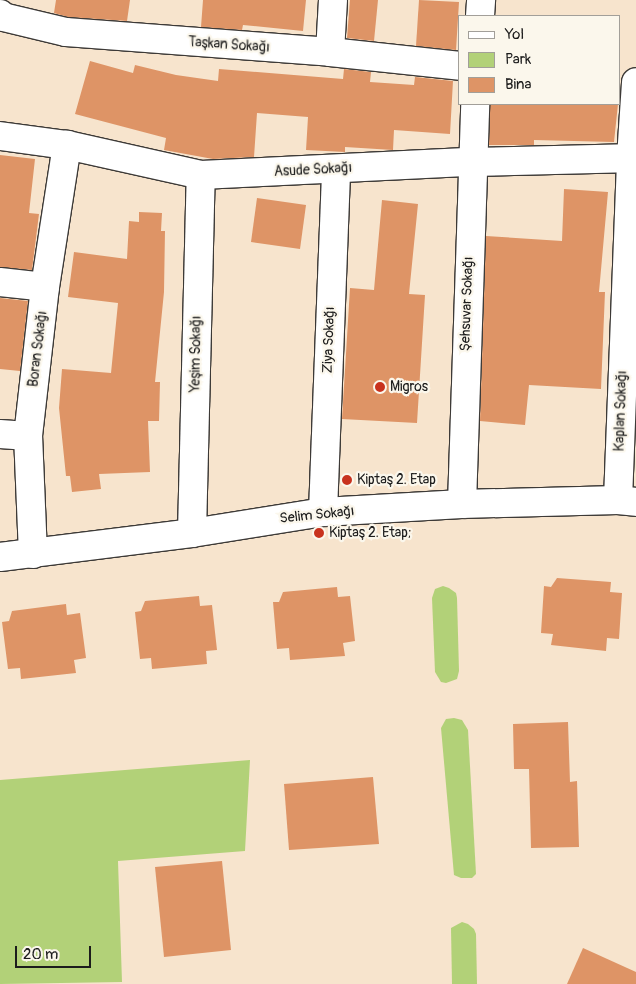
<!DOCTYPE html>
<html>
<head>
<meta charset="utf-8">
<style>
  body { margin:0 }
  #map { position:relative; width:636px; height:984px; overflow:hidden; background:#f7e4cd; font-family:Pangolin,sans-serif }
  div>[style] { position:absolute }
  .green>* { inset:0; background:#b2d178 }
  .building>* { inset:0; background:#de9466 }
  .roads { filter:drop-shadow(1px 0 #3d3a37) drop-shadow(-1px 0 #3d3a37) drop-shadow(0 1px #3d3a37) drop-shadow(0 -1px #3d3a37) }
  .minor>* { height:28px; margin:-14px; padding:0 14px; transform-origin:14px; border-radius:14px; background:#fff }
  .dots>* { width:14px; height:14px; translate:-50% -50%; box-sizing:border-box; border:2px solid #fbf7ec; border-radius:50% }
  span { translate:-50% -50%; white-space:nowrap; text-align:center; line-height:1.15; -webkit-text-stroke:4.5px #fbf7ec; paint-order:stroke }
  .street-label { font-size:14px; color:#1c1c1c }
  .poi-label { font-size:14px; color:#1c1c1c }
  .left { translate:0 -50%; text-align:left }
  .legend { position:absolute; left:458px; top:15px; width:162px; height:90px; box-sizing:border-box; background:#fbf7ec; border:1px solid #a29f99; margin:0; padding:6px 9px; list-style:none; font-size:15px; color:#1c1c1c }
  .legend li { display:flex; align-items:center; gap:10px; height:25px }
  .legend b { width:25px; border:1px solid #a29f99 }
  .scale { position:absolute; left:15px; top:946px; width:76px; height:22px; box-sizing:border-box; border:2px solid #1c1c1c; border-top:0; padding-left:6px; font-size:15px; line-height:18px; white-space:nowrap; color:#1c1c1c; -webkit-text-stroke:4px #fbf7ec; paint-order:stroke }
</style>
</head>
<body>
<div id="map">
  <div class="green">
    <div style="clip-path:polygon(443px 586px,449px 588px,456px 593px,457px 598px,459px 671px,457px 679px,446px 683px,441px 682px,435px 672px,432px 598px,435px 589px)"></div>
    <div style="clip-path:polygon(454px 718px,462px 720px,468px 730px,476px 874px,472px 878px,461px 878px,454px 875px,441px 728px,446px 719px)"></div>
    <div style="clip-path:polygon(250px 760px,245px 851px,118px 861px,122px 982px,0 984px,0 780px)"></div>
    <div style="clip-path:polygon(462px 922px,468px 924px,474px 929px,476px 934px,477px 984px,452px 984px,451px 928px)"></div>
  </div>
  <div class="building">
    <div style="clip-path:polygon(56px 0,130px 0,127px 21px,68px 17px,54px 13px)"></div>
    <div style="clip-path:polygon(203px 0,306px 0,303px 31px,243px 25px,242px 30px,201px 27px)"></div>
    <div style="clip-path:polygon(350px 0,378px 0,374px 41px,347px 38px)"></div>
    <div style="clip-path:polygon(419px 0,459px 2px,456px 50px,416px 46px)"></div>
    <div style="clip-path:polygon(90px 61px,133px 73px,135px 65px,176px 75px,218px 81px,219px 69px,343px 79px,344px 69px,371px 72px,370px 82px,414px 85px,415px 77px,453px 81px,450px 134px,394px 130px,393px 150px,345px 147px,345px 152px,306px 150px,308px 117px,257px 113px,254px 157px,213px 159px,164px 150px,166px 138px,75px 114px)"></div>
    <div style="clip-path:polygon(490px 104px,618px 104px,614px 142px,534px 140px,534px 145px,489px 145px)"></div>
    <div style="clip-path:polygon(0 155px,35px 159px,29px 213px,39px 214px,32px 270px,0 267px)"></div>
    <div style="clip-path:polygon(564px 189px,608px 192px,599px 292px,605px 292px,601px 389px,529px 385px,525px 425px,480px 421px,486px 236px,562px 241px)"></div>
    <div style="clip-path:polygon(257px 198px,306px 205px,300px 249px,251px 242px)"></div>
    <div style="clip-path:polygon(382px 200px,418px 204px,409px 294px,425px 295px,417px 423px,342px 419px,350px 288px,374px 290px)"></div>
    <div style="clip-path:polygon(139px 212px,162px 213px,161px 231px,165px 231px,164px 292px,155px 382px,160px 382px,159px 421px,148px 421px,150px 472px,99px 474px,101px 489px,72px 492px,70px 476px,66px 476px,59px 408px,62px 369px,111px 373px,118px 303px,68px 297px,74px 252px,127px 259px,129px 221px,139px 222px)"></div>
    <div style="clip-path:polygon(0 298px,28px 301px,20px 371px,0 369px)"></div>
    <div style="clip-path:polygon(557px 578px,611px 582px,610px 592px,622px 593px,619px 639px,607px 638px,606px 651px,551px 645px,553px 634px,541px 633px,544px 586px,551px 587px)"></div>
    <div style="clip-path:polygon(337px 587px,338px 597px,350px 596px,355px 641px,343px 643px,345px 656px,290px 660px,289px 648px,277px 649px,273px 602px,279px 602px,283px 592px)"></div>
    <div style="clip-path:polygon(199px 596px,200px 606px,212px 605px,217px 650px,206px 651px,207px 664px,152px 669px,151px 658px,140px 659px,135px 612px,141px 611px,145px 601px)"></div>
    <div style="clip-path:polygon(66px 604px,67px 615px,80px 613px,86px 658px,74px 660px,76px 673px,21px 679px,20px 668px,8px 669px,2px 622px,9px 621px,12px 611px)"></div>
    <div style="clip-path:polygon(568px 722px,570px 782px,577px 781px,579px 847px,531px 848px,529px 769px,514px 769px,513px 724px)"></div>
    <div style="clip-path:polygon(373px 777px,379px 844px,289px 850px,284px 784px)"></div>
    <div style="clip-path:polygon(222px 861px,231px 950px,164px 957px,155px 867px)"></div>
    <div style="clip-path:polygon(583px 948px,636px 972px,636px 984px,567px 984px)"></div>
  </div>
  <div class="roads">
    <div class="minor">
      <div style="left:0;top:14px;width:4px;rotate:45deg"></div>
      <div style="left:3px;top:17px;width:65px;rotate:13.4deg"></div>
      <div style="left:66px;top:32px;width:265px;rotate:4.3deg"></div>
      <div style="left:330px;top:52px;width:131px;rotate:6.1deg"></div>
      <div style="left:480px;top:16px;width:16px;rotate:-86deg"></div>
      <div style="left:330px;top:52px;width:52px;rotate:-86.7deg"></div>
      <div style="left:0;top:136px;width:68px;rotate:7.7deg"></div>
      <div style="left:67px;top:145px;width:137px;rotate:12.6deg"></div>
      <div style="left:201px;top:175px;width:270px;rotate:-2.8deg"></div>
      <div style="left:471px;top:162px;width:165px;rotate:-1.4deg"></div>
      <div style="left:0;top:282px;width:45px;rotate:6.3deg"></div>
      <div style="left:0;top:434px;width:28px;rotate:4deg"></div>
      <div style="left:618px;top:500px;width:342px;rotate:-87.8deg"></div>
      <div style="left:631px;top:158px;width:76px;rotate:-86.2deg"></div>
      <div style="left:462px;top:504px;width:400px;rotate:-88.1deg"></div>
      <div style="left:323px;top:512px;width:343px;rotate:-87.8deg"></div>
      <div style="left:192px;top:533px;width:358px;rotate:-88.6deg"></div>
      <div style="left:33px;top:554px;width:118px;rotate:-92.4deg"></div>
      <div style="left:28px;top:436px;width:150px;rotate:-83.5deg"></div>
      <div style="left:45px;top:287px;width:144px;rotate:-81.2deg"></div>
      <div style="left:0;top:557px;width:193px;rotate:-7.1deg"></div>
      <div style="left:192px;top:533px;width:133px;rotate:-9.1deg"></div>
      <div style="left:323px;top:512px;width:139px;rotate:-3.3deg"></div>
      <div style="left:462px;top:504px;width:156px;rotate:-1.5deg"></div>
      <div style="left:618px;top:500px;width:18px;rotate:6deg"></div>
    </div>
  </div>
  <div class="dots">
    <div style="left:380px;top:387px;background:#c8321e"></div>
    <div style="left:347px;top:480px;background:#c8321e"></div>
    <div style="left:319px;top:533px;background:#c8321e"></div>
  </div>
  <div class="street-label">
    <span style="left:229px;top:45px;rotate:4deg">Taşkan Sokağı</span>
    <span style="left:313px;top:170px;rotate:-3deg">Asude Sokağı</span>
    <span style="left:467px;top:304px;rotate:-88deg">Şehsuvar Sokağı</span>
    <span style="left:329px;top:340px;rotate:-88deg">Ziya Sokağı</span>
    <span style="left:38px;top:349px;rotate:-83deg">Boran Sokağı</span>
    <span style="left:196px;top:354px;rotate:-89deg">Yeşim Sokağı</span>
    <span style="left:621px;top:411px;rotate:-88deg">Kaplan Sokağı</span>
    <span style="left:317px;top:515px;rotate:-6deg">Selim Sokağı</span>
  </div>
  <div class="poi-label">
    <span class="left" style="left:390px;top:387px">Migros</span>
    <span class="left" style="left:357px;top:480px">Kiptaş 2. Etap</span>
    <span class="left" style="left:329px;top:533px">Kiptaş 2. Etap;</span>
  </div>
  <ul class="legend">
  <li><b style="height:6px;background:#fff"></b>Yol</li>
  <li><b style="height:14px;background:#b2d178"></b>Park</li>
  <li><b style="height:14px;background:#de9466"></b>Bina</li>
  </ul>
  <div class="scale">20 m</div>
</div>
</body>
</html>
